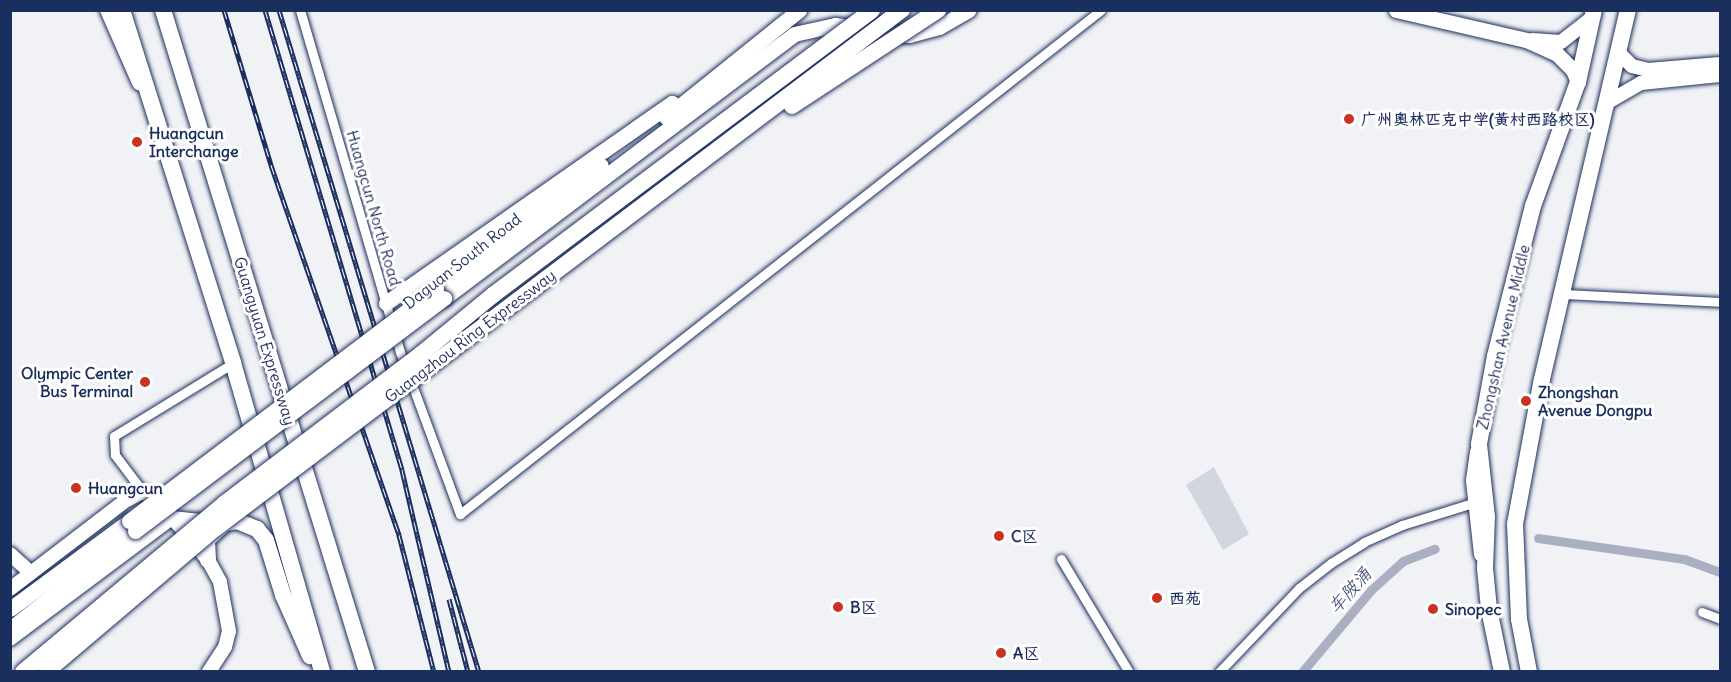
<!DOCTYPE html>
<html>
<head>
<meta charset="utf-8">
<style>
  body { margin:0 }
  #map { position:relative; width:1731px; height:682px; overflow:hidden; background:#f1f2f5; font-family:Delius,"LXGW WenKai TC",sans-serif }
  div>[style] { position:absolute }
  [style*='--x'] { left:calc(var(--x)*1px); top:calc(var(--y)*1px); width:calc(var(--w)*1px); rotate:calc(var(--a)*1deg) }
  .green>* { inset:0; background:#d2d6df }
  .canal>* { height:9px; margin:-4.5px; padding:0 4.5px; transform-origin:4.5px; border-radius:4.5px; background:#a8b0c2 }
  .roads { filter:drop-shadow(0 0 2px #1b2f5e) drop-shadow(0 0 2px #1b2f5e) }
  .street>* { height:9px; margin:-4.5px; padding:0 4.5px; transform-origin:4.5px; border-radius:4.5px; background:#fff }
  .secondary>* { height:14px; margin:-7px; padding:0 7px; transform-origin:7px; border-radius:7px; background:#fff }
  .primary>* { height:15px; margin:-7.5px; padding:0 7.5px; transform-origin:7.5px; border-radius:7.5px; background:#fff }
  .highway>* { height:16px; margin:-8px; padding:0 8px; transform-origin:8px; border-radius:8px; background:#fff }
  .rail>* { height:5px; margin-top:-2.5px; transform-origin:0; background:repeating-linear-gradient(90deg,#fff 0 9px,#1b2f5e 0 18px); box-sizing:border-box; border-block:2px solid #1b2f5e }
  .bridges { filter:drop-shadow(0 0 2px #1b2f5e) drop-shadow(0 0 2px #1b2f5e) }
  .primary-bridge>* { height:15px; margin:-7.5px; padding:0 7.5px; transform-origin:7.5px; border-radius:7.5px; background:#fff }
  .highway-bridge>* { height:16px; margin:-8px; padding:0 8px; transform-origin:8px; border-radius:8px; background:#fff }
  .dots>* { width:16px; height:16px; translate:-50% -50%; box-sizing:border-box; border:3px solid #fff; border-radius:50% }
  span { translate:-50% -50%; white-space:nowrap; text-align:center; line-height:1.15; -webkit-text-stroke:6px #fff; paint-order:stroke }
  .poi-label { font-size:16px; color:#1b2f5e; font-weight:700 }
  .left { translate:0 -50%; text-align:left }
  .right { translate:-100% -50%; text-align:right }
  .street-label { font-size:16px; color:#1b2f5e }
  .water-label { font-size:18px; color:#4c5c81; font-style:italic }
  .frame { position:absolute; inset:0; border:12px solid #1b2f5e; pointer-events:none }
</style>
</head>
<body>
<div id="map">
  <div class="green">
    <i style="clip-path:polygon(1214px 467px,1249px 534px,1223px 550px,1186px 485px)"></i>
  </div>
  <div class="canal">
    <i style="--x:1538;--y:538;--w:148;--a:8.2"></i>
    <i style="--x:1684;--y:559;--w:38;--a:20"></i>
    <i style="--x:1302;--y:672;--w:107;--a:-49.9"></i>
    <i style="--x:1371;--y:590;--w:43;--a:-42.2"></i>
    <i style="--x:1403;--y:561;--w:34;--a:-21"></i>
  </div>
  <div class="roads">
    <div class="street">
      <i style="--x:300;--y:10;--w:356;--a:73.7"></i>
      <i style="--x:400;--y:352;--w:173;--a:69.7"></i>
      <i style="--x:460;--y:514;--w:815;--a:-38.18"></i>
      <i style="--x:1564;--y:294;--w:156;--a:2.9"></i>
      <i style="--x:143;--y:492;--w:46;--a:-127.1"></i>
      <i style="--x:115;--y:455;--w:19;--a:-93"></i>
      <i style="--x:114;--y:436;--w:140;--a:-31.5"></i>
      <i style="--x:1061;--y:559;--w:132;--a:59"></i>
      <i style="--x:1702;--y:612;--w:19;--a:21"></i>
      <i style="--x:1219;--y:672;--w:116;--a:-46.4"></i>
      <i style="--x:1299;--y:588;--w:41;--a:-38"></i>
      <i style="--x:1331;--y:563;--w:39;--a:-32"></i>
      <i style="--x:1364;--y:542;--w:42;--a:-24.1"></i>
      <i style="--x:1402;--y:525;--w:77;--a:-17.3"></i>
    </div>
    <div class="secondary">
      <i style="--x:107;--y:10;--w:80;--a:66.3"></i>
      <i style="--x:1532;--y:40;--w:29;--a:4"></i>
      <i style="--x:1561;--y:42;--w:41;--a:-38"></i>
      <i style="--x:1619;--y:53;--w:18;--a:45"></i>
      <i style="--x:1632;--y:66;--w:16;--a:14"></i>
      <i style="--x:1648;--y:70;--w:72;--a:-4.8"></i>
      <i style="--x:1608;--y:102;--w:38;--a:-30"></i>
      <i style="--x:1641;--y:83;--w:79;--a:-5.8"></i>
      <i style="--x:1477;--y:452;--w:29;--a:98"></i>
      <i style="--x:1473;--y:481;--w:74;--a:83.8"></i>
      <i style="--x:10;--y:554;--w:28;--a:42"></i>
      <i style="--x:10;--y:589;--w:145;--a:-37.4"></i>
      <i style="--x:125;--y:501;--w:20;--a:-27"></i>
      <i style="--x:143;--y:492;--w:20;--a:33"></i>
      <i style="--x:160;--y:503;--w:75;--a:49.9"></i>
      <i style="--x:208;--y:560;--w:25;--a:61"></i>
      <i style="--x:220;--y:582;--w:50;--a:79.6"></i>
      <i style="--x:229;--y:631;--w:16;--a:104"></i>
      <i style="--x:225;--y:647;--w:30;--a:123"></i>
      <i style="--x:10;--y:639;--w:202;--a:-36.8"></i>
      <i style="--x:172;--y:518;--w:36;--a:6"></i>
    </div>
    <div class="primary">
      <i style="--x:1396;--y:10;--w:133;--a:13"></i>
      <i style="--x:1526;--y:40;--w:34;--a:24"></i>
      <i style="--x:1557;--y:54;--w:23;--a:45"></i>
      <i style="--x:1573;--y:70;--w:13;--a:67"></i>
      <i style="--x:666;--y:117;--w:171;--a:-38.8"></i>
      <i style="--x:436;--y:289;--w:206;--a:-36.9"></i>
      <i style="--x:444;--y:298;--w:438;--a:-37"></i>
      <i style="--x:794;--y:34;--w:42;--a:-12.4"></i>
      <i style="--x:835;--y:25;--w:75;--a:7.7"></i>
      <i style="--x:909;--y:35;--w:31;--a:-15"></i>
      <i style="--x:939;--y:27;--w:34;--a:-30"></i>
      <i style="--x:386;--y:303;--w:349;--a:-35"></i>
      <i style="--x:10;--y:609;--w:148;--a:-36.5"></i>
      <i style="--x:10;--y:629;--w:159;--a:-38.1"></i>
    </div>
    <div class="highway">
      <i style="--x:122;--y:10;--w:370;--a:72.5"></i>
      <i style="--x:233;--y:363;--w:322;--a:73.9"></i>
      <i style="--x:163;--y:10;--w:693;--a:72.87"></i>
      <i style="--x:208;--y:560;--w:20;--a:-93"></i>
      <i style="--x:207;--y:540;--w:25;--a:-43"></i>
      <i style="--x:225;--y:523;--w:12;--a:-9"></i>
      <i style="--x:237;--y:521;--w:22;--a:22"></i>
      <i style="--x:257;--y:529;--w:14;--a:51"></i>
      <i style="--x:266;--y:540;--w:58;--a:72.8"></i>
      <i style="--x:283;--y:595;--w:67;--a:66.1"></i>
      <i style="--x:1502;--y:672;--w:64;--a:-101.7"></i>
      <i style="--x:1489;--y:609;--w:41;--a:-95.6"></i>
      <i style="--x:1485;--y:568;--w:51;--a:-87.8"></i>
      <i style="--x:1487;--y:517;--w:73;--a:-96.3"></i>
      <i style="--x:1479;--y:444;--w:89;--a:-79.7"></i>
      <i style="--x:1495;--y:356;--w:155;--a:-75.8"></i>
      <i style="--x:1533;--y:206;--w:132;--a:-70.1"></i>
      <i style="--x:1578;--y:82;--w:74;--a:-77.5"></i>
      <i style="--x:1529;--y:672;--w:54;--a:-100.7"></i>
      <i style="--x:1519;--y:619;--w:95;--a:-92.4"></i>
      <i style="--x:1515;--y:524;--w:147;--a:-79.5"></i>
      <i style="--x:1542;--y:379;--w:379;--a:-76.9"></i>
    </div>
  </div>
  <div class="rail">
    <i style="--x:224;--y:10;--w:162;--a:73.1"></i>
    <i style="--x:271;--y:165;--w:392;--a:70.9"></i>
    <i style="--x:399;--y:535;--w:141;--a:75.7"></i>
    <i style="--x:265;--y:10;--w:480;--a:73.4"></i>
    <i style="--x:402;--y:470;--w:207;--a:76.9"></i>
    <i style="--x:279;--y:10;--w:692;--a:73.19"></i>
    <i style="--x:449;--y:599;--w:75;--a:75.4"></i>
  </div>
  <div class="bridges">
    <div class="primary-bridge">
      <i style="--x:129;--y:521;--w:385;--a:-37.1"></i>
      <i style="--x:135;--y:531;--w:387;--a:-37"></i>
    </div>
    <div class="highway-bridge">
      <i style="--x:792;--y:106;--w:175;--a:-33.3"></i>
      <i style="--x:23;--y:672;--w:263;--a:-39.9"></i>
      <i style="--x:225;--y:503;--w:246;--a:-37.2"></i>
      <i style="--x:421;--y:354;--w:93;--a:-39.3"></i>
      <i style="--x:493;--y:295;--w:474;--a:-36.9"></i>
      <i style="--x:46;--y:672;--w:223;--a:-40.3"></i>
      <i style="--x:216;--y:528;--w:860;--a:-37.06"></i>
    </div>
  </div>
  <div class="dots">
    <i style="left:1349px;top:119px;background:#c8321e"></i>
    <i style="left:137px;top:142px;background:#c8321e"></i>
    <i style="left:145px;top:382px;background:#c8321e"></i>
    <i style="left:1526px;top:401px;background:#c8321e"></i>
    <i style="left:76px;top:488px;background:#c8321e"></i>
    <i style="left:999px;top:536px;background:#c8321e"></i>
    <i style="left:1157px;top:598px;background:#c8321e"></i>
    <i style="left:838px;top:607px;background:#c8321e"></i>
    <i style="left:1433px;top:609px;background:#c8321e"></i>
    <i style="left:1001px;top:653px;background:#c8321e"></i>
  </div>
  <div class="poi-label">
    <span class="left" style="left:1361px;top:119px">广州奥林匹克中学(黄村西路校区)</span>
    <span class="left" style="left:149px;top:142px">Huangcun<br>Interchange</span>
    <span class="right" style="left:133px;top:382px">Olympic Center<br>Bus Terminal</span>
    <span class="left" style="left:1538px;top:401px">Zhongshan<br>Avenue Dongpu</span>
    <span class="left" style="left:88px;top:488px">Huangcun</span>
    <span class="left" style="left:1011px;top:536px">C区</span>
    <span class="left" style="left:1169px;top:598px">西苑</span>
    <span class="left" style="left:850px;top:607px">B区</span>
    <span class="left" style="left:1445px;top:609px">Sinopec</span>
    <span class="left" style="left:1013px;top:653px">A区</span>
  </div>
  <div class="street-label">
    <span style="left:374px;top:208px;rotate:74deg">Huangcun North Road</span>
    <span style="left:462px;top:261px;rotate:-38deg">Daguan South Road</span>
    <span style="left:470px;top:336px;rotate:-37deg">Guangzhou Ring Expressway</span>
    <span style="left:1503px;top:337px;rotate:-77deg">Zhongshan Avenue Middle</span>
    <span style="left:265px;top:341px;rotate:73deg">Guangyuan Expressway</span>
  </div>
  <div class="water-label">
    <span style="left:1350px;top:591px;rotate:-48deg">车陂涌</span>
  </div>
  <div class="frame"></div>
</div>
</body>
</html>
